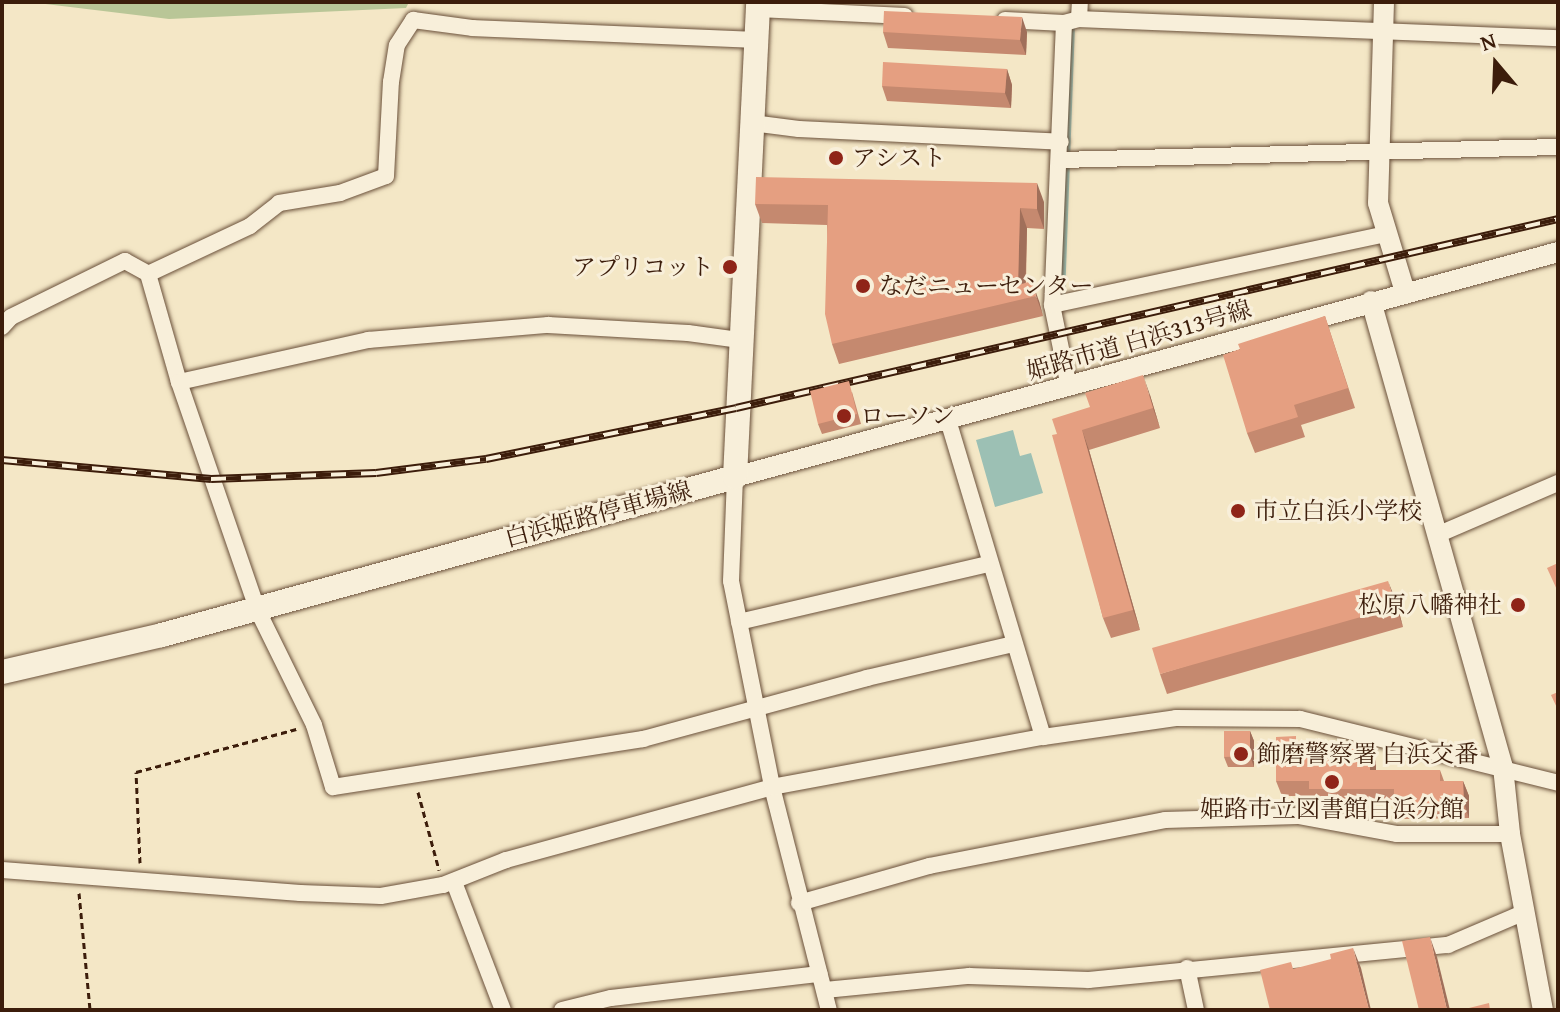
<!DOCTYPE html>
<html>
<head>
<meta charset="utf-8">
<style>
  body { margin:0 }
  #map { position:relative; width:1560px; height:1012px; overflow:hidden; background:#f4e7c6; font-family:"Gentium Book Plus","Noto Serif JP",serif }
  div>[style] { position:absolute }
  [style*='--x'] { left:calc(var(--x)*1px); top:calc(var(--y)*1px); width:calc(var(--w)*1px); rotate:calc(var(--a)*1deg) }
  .green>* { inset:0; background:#b9c697 }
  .water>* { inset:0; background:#9cc0b4 }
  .stream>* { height:5px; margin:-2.5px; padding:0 2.5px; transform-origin:2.5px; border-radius:2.5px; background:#9cc0b4 }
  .path>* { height:3px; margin-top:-1.5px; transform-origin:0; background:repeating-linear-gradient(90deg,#3c1d0b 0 6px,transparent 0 10px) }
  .roads { filter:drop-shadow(0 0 2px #6a503a) drop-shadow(0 0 2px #6a503a) }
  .minor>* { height:16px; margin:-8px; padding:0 8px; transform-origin:8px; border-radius:8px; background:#f8efda }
  .tertiary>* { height:20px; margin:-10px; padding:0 10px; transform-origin:10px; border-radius:10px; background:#f8efda }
  .secondary>* { height:24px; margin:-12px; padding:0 12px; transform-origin:12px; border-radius:12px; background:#f8efda }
  .rail>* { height:8px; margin-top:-4px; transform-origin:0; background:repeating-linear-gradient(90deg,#f8efda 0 15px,#3c1d0b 0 30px); box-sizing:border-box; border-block:2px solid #3c1d0b }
  .wall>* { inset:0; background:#c5896f }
  .shaded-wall>* { inset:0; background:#a06f5a }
  .building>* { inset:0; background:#e59f81 }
  .dots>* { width:22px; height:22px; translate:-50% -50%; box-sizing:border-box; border:4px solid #f8efda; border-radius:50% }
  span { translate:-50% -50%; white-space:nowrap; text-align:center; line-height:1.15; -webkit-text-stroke:6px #f8efda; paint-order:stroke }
  .poi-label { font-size:24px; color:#3c1d0b }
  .left { translate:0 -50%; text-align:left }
  .right { translate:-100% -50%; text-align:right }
  .street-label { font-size:24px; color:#3c1d0b }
  .frame { position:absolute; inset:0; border:4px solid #3c1d0b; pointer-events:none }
  .north { position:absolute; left:1456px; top:24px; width:80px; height:80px; -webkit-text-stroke:6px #f8efda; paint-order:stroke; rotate:341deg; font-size:22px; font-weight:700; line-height:32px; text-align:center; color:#3c1d0b }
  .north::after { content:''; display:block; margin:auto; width:28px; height:36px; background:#3c1d0b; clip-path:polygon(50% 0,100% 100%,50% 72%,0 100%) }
</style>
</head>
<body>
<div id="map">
  <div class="green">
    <i style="clip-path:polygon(29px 2px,409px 2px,406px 8px,169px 19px)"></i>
  </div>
  <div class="water">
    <i style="clip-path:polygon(1013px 430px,1020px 456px,1031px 453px,1043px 493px,995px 507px,976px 440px)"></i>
  </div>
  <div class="stream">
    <i style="--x:1062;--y:297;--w:274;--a:-87.9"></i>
  </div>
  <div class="path">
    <i style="--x:418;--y:792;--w:81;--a:74.9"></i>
    <i style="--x:140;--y:863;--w:91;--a:-92.5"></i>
    <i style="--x:136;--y:772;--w:166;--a:-15"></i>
    <i style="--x:79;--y:893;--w:118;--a:84.6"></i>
  </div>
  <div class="roads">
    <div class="minor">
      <i style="--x:758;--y:9;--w:147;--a:2.7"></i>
      <i style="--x:1079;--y:19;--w:17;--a:-87"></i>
      <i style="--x:1005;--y:20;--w:59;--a:2.9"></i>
      <i style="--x:1064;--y:23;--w:16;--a:-15"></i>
      <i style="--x:1079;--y:19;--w:479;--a:2.3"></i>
      <i style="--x:1064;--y:23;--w:282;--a:92.4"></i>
      <i style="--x:1052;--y:305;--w:84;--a:78.3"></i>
      <i style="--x:752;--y:123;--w:47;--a:7.3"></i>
      <i style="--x:799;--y:129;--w:262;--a:2.8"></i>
      <i style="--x:1060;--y:160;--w:498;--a:-1.5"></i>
      <i style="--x:148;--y:274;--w:112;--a:74"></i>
      <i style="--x:179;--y:382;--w:240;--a:71"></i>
      <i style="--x:257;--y:609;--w:129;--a:63.8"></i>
      <i style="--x:314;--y:725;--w:65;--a:73"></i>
      <i style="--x:333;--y:787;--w:314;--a:-8.8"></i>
      <i style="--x:643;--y:739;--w:232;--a:-15.2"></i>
      <i style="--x:867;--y:678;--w:150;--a:-13.1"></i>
      <i style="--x:1052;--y:305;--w:342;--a:-12"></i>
      <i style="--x:2;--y:327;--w:13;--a:-48"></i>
      <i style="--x:11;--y:317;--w:127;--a:-26.2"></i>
      <i style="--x:125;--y:261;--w:26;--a:29"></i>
      <i style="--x:148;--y:274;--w:113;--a:-25.2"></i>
      <i style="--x:250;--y:226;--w:37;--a:-38"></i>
      <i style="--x:279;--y:203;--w:62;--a:-9.3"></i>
      <i style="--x:340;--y:193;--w:49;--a:-20.3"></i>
      <i style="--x:386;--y:176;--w:94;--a:-87"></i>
      <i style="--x:391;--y:82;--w:37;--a:-81"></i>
      <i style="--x:397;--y:45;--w:30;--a:-57"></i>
      <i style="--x:413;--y:20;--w:61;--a:7.6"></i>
      <i style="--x:473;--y:28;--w:282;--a:2.4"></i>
      <i style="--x:179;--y:382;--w:194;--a:-12.5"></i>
      <i style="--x:368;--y:340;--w:181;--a:-4.8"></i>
      <i style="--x:548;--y:325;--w:140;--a:3.3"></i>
      <i style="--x:688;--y:333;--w:51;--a:7.8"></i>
      <i style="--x:948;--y:420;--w:331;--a:73.3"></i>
      <i style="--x:735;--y:477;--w:104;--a:92.2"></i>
      <i style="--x:731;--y:581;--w:210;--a:78.7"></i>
      <i style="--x:772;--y:787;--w:230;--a:75.7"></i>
      <i style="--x:1437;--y:535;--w:132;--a:-23.3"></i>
      <i style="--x:739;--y:622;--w:256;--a:-13.1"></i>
      <i style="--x:2;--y:870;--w:299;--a:4.4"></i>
      <i style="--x:300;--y:893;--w:81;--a:2.1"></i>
      <i style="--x:381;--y:896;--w:63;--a:-10.1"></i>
      <i style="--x:443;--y:885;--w:68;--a:-21.6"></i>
      <i style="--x:506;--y:860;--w:276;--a:-15.3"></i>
      <i style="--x:772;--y:787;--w:276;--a:-10.5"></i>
      <i style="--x:1043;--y:737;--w:134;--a:-8.1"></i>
      <i style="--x:1176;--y:718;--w:124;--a:0.5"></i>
      <i style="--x:1300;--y:719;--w:266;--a:13.9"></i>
      <i style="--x:454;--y:882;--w:137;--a:69.1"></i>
      <i style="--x:799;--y:903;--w:135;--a:-15.9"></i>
      <i style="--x:929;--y:866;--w:240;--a:-11"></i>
      <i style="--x:1165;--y:820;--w:133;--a:-1.7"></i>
      <i style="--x:1298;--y:816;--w:101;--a:10.3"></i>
      <i style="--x:1397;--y:834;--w:113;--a:0"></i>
      <i style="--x:1187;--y:968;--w:43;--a:77.9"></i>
      <i style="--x:825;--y:990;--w:145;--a:-5.6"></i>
      <i style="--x:969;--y:976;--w:120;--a:1.9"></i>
      <i style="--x:1089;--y:980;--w:361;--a:-5.6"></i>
      <i style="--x:1448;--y:945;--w:84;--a:-23.2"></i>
      <i style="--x:562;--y:1010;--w:50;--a:-13.8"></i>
      <i style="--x:611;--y:998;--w:210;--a:-6.6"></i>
    </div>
    <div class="tertiary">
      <i style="--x:1384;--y:2;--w:201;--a:91.7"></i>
      <i style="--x:1378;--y:203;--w:93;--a:73.1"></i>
      <i style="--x:1371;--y:301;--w:484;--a:74.2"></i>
      <i style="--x:1503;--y:767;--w:67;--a:84"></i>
      <i style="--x:1510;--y:834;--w:179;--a:79.4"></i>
      <i style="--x:735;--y:477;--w:853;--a:-15.29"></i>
    </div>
    <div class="secondary">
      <i style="--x:2;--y:672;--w:164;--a:-13"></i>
      <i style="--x:162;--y:635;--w:594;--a:-15.42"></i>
      <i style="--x:735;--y:477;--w:476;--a:-87.2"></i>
    </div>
  </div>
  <div class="rail">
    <i style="--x:2;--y:460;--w:210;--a:5.2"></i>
    <i style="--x:211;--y:479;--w:165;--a:-2.1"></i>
    <i style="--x:376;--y:473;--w:111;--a:-7.3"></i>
    <i style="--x:486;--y:459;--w:255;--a:-11.5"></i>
    <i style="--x:736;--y:408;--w:843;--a:-12.95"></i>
  </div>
  <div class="wall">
    <i style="clip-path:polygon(883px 32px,1027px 32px,1026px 55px,888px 48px)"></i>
    <i style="clip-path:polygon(1007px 69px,1012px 85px,1011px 108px,887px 101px,882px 86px)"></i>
    <i style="clip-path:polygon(1044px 202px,1044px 229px,1027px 228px,1026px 283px,1039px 301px,1043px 316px,839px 364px,832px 344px,827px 225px,762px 223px,755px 204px)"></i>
    <i style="clip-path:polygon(1325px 316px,1355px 408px,1301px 425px,1305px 437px,1255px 453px,1247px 433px,1240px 349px)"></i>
    <i style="clip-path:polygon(852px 392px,861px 424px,822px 434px,818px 424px)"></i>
    <i style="clip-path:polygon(1150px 395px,1160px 428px,1089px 450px,1140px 630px,1111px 638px,1103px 618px,1057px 434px)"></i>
    <i style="clip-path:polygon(1396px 601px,1403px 627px,1167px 694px,1160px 674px)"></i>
    <i style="clip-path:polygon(1250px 731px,1254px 741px,1254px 767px,1228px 767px,1224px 757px)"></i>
    <i style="clip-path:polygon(1300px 747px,1376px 762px,1376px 770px,1440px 770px,1444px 781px,1463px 781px,1469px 796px,1469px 818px,1400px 819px,1395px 805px,1314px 805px,1311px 796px,1282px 796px,1276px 781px)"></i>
  </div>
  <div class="shaded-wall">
    <i style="clip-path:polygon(1022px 17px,1027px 32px,1026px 55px,1020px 40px)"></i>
    <i style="clip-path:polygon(1007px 69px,1012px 85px,1011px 108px,1005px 93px)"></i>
    <i style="clip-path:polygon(1037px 183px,1044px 202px,1044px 229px,1037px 209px)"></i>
    <i style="clip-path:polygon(1020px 208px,1027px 228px,1025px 299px,1018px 285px)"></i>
    <i style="clip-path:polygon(1032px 281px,1039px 301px,1043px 316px,1036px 296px)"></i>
    <i style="clip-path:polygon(1143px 375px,1150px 395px,1160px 428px,1153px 408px)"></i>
    <i style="clip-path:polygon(1082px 430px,1089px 450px,1140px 630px,1133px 610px)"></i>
    <i style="clip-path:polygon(1388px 581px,1396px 601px,1403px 627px,1396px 607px)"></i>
    <i style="clip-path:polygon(1250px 731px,1254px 741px,1254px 767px,1250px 756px)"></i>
    <i style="clip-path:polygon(1370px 747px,1376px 762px,1376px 786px,1370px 770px)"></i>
    <i style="clip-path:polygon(1463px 781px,1469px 796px,1469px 818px,1464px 803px)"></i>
    <i style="clip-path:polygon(1430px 937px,1437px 957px,1450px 1010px,1447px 1010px)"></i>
    <i style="clip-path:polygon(1353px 948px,1361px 968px,1371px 1010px,1369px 1010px)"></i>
  </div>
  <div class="building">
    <i style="clip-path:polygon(884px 11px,1022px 17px,1020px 40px,883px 32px)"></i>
    <i style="clip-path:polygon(883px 62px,1007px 69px,1005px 93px,882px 86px)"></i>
    <i style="clip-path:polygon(756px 177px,1037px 183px,1037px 209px,1020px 208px,1018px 285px,1032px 281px,1036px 296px,832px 344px,825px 314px,828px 205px,755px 204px)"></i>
    <i style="clip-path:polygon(1325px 316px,1348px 388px,1294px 405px,1298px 417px,1247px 433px,1223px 355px,1240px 349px,1238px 344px)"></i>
    <i style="clip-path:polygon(1143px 375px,1153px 408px,1082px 430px,1133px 610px,1103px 618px,1052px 435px,1057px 434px,1052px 419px,1090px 407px,1085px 393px)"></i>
    <i style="clip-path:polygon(849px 381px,857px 414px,818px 424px,810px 391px)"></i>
    <i style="clip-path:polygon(1558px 563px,1558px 592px,1547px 568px)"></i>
    <i style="clip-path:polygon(1388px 581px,1396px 607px,1160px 674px,1152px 648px)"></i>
    <i style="clip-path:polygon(1558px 692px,1558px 710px,1551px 695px)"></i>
    <i style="clip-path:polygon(1224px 731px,1250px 731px,1250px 756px,1224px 757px)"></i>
    <i style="clip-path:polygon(1296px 736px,1296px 747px,1370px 747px,1370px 770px,1440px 770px,1440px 781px,1463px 781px,1464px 803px,1394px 803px,1394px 789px,1309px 789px,1309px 781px,1276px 781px,1276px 737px)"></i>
    <i style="clip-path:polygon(1430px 937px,1447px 1010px,1419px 1010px,1402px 941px)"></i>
    <i style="clip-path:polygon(1353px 948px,1369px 1010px,1270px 1010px,1260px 970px,1291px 962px,1293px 969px,1331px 959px,1330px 954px)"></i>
    <i style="clip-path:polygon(1489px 1003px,1490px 1010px,1461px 1010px)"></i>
  </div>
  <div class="dots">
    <i style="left:836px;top:158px;background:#8f2418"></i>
    <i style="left:730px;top:267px;background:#8f2418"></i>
    <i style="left:863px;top:286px;background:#8f2418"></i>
    <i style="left:844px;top:416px;background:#8f2418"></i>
    <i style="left:1238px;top:511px;background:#8f2418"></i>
    <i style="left:1518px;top:605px;background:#8f2418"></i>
    <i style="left:1241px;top:754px;background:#8f2418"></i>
    <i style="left:1332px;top:782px;background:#8f2418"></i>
  </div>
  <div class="poi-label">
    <span class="left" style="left:852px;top:158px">アシスト</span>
    <span class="right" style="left:714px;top:267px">アプリコット</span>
    <span class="left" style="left:879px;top:286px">なだニューセンター</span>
    <span class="left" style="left:860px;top:416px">ローソン</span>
    <span class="left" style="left:1254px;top:511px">市立白浜小学校</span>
    <span class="right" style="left:1502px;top:605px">松原八幡神社</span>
    <span class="left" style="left:1257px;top:754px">飾磨警察署 白浜交番</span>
    <span style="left:1332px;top:809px">姫路市立図書館白浜分館</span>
  </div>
  <div class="street-label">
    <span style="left:1139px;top:340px;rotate:-16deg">姫路市道 白浜313号線</span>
    <span style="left:598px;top:514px;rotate:-15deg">白浜姫路停車場線</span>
  </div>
  <div class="frame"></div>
  <div class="north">N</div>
</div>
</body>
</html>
